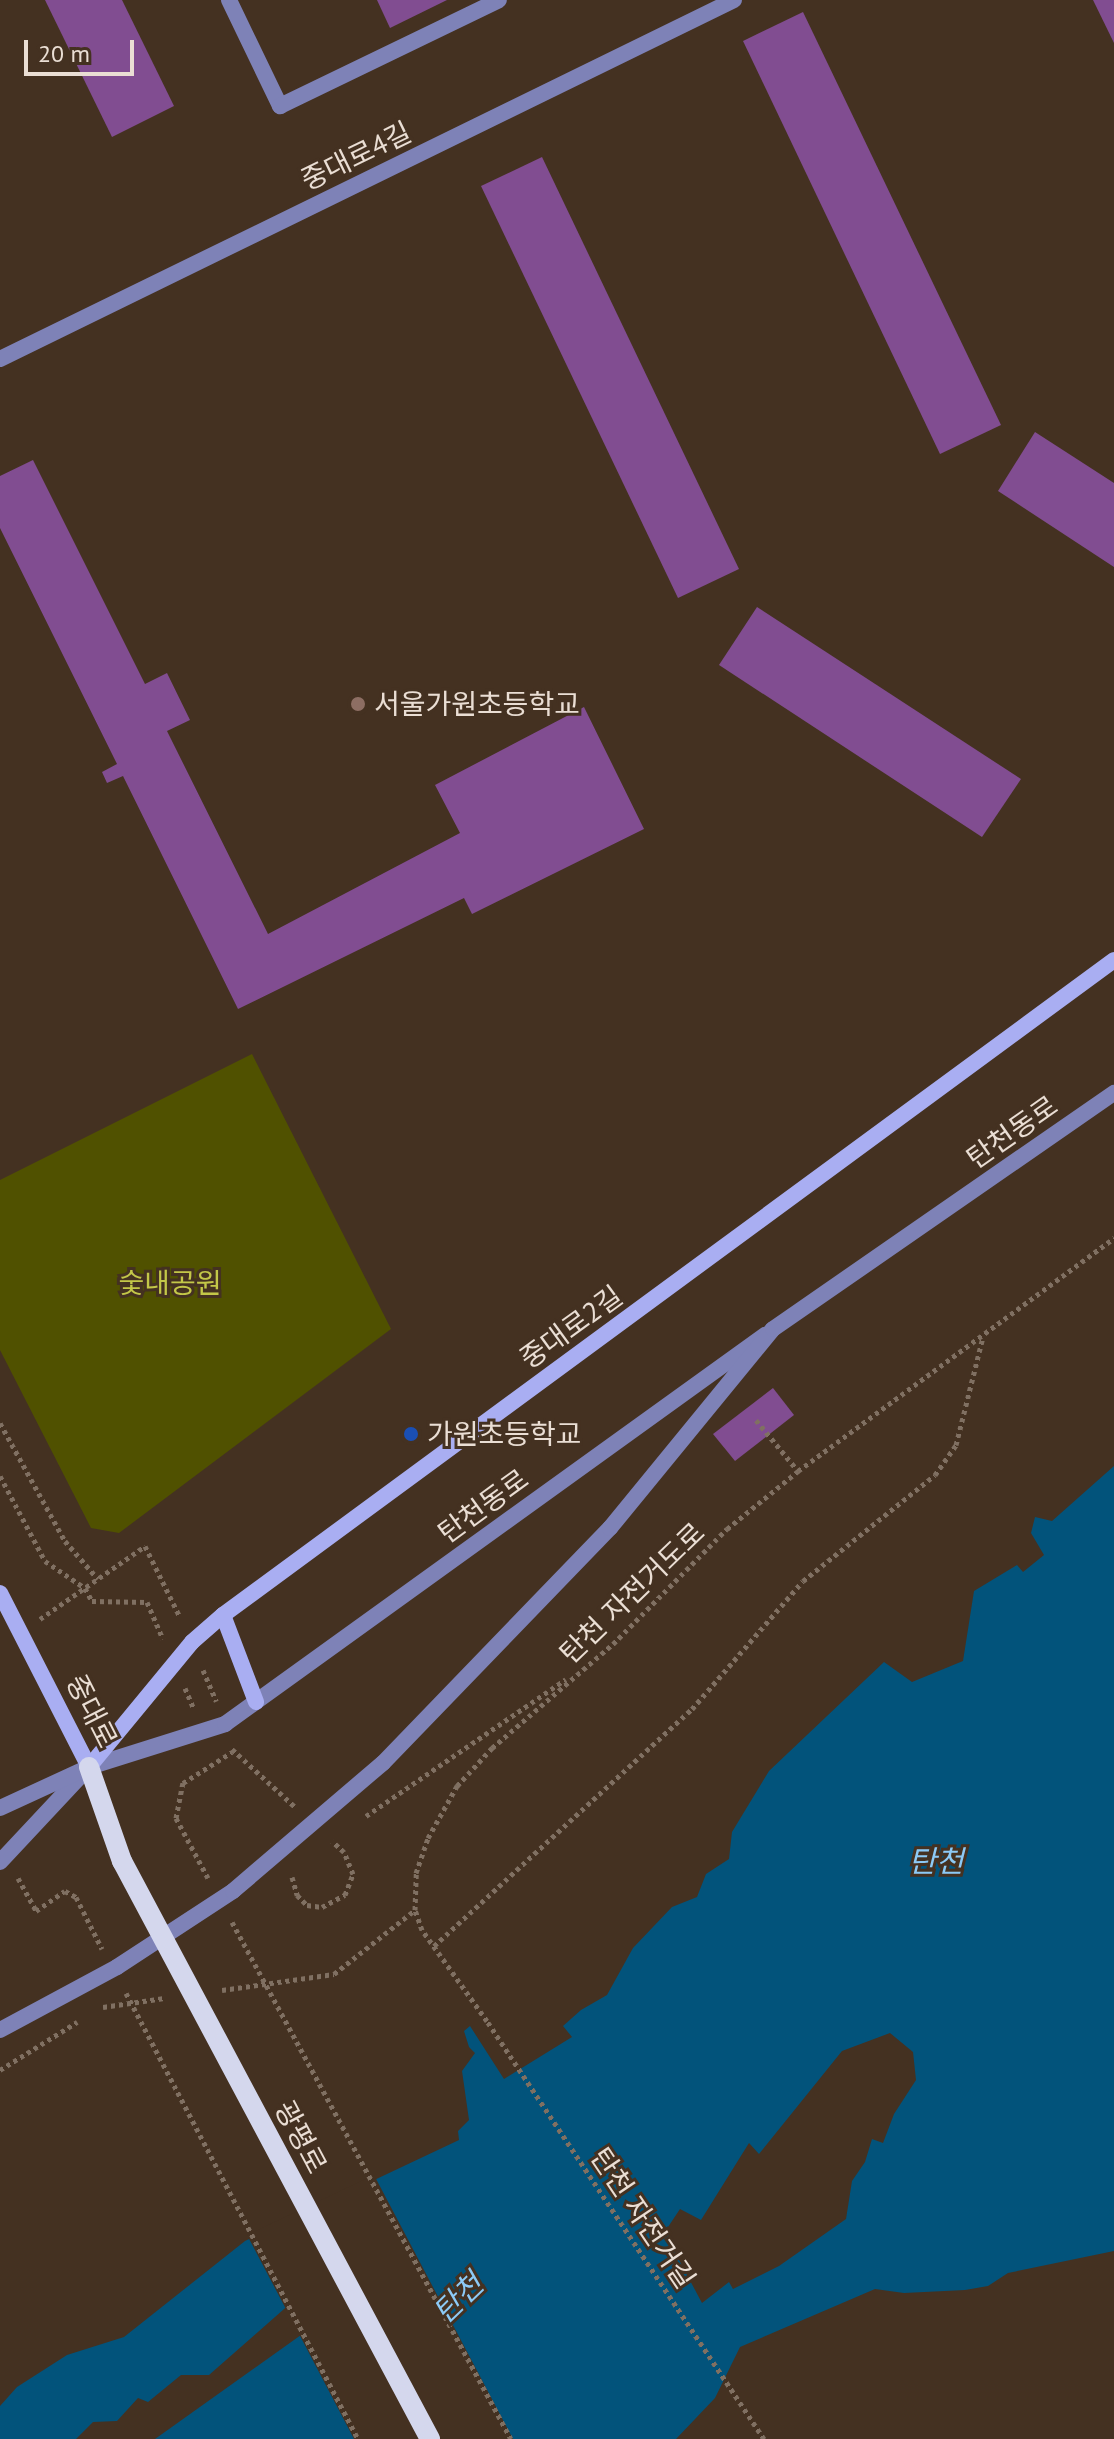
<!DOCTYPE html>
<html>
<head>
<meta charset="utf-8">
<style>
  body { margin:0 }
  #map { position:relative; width:1114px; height:2439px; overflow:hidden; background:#443121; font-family:"PT Sans","Noto Sans KR",sans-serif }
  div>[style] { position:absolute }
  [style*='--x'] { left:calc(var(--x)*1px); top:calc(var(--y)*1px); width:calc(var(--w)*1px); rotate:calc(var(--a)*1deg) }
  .green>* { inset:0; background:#505100 }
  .water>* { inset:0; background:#02537b }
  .pier>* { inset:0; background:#443121 }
  .building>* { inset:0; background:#814d91 }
  .path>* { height:5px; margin-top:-2.5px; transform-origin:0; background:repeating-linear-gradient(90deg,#807062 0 4px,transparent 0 8px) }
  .service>* { height:16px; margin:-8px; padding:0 8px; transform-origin:8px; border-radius:8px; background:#7e82b7 }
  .minor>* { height:16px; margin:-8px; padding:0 8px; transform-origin:8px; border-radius:8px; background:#7e82b7 }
  .tertiary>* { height:16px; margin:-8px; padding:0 8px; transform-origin:8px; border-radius:8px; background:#7e82b7 }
  .secondary>* { height:16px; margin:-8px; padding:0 8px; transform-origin:8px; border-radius:8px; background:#a9aef2 }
  .primary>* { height:20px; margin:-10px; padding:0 10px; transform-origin:10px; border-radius:10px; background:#d4d7ed }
  .dots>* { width:22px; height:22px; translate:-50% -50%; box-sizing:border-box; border:4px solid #443121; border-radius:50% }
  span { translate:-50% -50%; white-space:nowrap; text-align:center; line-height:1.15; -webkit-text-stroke:6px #443121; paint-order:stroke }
  .street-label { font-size:28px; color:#eaded4 }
  .poi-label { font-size:28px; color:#eaded4 }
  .left { translate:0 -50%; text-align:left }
  .park-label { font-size:28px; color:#c3c748 }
  .water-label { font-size:30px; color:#8ccaf6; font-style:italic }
  .scale { position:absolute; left:24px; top:40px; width:110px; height:36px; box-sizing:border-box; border:4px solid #eaded4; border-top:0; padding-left:10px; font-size:24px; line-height:28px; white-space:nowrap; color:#eaded4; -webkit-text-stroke:6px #443121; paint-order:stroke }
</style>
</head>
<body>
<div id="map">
  <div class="green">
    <i style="clip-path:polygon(252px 1054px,391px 1329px,119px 1533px,91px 1528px,0 1350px,0 1180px)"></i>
  </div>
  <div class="water">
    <i style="clip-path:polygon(evenodd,1114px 1466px,1114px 2251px,1008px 2273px,988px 2286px,965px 2290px,904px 2293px,875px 2289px,740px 2347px,715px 2398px,676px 2439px,155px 2439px,308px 2330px,292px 2302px,209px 2375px,181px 2375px,148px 2402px,138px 2398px,117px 2421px,93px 2422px,76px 2439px,0 2439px,0 2406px,17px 2387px,67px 2355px,124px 2337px,245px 2241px,459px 2140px,458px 2131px,469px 2120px,462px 2071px,475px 2053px,469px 2047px,464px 2031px,470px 2026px,504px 2079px,572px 2037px,563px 2026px,581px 2010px,607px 1995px,633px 1948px,672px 1907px,697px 1897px,706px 1874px,729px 1859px,732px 1832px,769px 1771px,884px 1662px,912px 1682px,963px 1661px,974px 1591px,1017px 1565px,1023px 1572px,1044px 1555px,1031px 1533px,1035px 1517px,1052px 1521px,1114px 1466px,890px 2033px,913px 2052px,916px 2080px,894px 2114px,883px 2143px,872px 2139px,865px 2162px,852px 2181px,846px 2219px,779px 2266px,733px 2289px,729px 2282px,702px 2303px,670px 2243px,668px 2227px,680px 2209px,701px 2220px,749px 2143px,759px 2154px,842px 2051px,890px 2033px)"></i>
  </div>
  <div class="pier">
    <i style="clip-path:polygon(374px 2175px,513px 2439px,354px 2439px,298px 2332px,303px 2329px,291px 2308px,287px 2311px,247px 2235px)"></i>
  </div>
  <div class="building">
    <i style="clip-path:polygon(45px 0,122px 0,174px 106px,112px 137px)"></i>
    <i style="clip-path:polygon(377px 0,447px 0,390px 28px)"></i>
    <i style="clip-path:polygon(1093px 0,1114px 0,1114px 43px)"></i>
    <i style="clip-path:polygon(803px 12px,1001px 425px,940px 454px,743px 41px)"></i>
    <i style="clip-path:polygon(542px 157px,739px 569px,678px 598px,481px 186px)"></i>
    <i style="clip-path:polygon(1035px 432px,1114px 483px,1114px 567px,998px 491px)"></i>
    <i style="clip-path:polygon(33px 460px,145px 684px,167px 673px,190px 720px,167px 731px,268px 934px,460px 833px,435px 785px,584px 707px,644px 829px,472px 914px,464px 898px,238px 1009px,123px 776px,107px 783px,102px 772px,117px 764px,0 528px,0 476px)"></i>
    <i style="clip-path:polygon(757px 607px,1021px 779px,982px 837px,719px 665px)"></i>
    <i style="clip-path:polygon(773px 1388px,794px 1415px,735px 1461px,713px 1434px)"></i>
  </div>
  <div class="path">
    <i style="--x:756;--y:1420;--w:66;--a:50.5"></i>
    <i style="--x:0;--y:1423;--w:135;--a:61.2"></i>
    <i style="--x:65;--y:1541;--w:50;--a:49"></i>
    <i style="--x:0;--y:1476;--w:96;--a:62.1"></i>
    <i style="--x:45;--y:1561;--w:48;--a:34"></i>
    <i style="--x:85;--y:1588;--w:15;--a:62"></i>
    <i style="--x:92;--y:1601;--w:55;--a:1"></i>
    <i style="--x:147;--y:1602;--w:40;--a:66.6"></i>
    <i style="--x:40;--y:1619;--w:128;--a:-34.8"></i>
    <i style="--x:145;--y:1546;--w:79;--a:63.8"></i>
    <i style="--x:203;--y:1670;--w:34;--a:67"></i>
    <i style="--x:185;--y:1688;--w:23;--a:67"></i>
    <i style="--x:232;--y:1749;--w:86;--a:42.6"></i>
    <i style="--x:366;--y:1816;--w:242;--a:-34.4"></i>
    <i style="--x:292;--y:1877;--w:19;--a:74"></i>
    <i style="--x:297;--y:1895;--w:14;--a:45"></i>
    <i style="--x:307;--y:1905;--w:15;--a:8"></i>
    <i style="--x:322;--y:1907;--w:26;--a:-28"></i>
    <i style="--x:345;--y:1895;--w:22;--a:-69"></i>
    <i style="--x:353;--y:1874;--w:24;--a:-112"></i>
    <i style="--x:344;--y:1852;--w:16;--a:-137"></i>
    <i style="--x:18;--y:1878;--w:38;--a:61"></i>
    <i style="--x:36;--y:1911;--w:35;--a:-35"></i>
    <i style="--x:65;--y:1891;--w:13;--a:29"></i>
    <i style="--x:76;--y:1897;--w:58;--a:63.4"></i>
    <i style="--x:208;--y:1878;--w:68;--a:-118.1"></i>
    <i style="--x:176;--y:1818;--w:36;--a:-79"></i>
    <i style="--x:183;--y:1783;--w:58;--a:-32.3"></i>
    <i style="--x:232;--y:1922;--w:587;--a:61.65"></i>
    <i style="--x:434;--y:1946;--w:350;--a:-42.6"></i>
    <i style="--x:692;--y:1709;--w:169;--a:-49.1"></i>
    <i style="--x:803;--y:1581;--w:169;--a:-38.8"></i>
    <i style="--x:935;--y:1475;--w:37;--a:-55"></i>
    <i style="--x:956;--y:1445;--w:111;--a:-76"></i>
    <i style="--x:222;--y:1990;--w:113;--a:-8.1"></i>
    <i style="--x:334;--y:1974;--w:103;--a:-38.3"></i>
    <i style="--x:126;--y:1993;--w:503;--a:62.52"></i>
    <i style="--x:103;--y:2007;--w:62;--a:-8.4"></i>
    <i style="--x:0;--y:2070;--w:91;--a:-31.9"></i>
    <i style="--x:764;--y:2439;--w:501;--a:-123.53"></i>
    <i style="--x:487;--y:2021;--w:112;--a:-125.5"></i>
    <i style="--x:422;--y:1930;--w:21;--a:-109"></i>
    <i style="--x:415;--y:1910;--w:37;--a:-88"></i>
    <i style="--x:416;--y:1873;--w:37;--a:-71"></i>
    <i style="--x:428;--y:1838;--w:60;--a:-60.9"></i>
    <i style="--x:457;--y:1786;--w:52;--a:-47.4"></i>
    <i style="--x:492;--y:1748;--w:160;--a:-40.7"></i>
    <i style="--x:613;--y:1644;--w:162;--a:-45.3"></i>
    <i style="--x:727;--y:1529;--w:92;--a:-39.2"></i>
    <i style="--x:798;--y:1471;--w:393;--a:-36.4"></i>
  </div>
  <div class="service">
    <i style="--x:229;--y:0;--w:118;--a:64.3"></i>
    <i style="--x:280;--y:106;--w:243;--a:-25.8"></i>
  </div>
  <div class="minor">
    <i style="--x:0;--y:359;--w:817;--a:-26.06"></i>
    <i style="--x:0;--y:1862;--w:130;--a:-46.9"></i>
    <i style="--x:89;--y:1767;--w:143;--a:-17.5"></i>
    <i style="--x:225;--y:1724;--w:666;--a:-35.77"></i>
  </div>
  <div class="tertiary">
    <i style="--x:0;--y:1808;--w:98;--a:-24.7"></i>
    <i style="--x:0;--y:2030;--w:133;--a:-28.3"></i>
    <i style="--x:117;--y:1967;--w:139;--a:-33.2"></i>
    <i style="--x:233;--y:1891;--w:197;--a:-40.5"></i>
    <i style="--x:383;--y:1763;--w:327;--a:-46"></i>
    <i style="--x:610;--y:1528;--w:257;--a:-50.7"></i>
    <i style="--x:773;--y:1329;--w:415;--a:-34.7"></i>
  </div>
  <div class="secondary">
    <i style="--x:0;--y:1593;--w:195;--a:62.9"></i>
    <i style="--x:89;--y:1767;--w:162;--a:-50.5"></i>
    <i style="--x:192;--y:1642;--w:41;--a:-41.1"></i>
    <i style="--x:223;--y:1615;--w:1106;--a:-36.32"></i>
    <i style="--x:223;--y:1615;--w:93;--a:69.2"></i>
  </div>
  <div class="primary">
    <i style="--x:89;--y:1767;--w:100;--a:70.7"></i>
    <i style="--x:122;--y:1861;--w:655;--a:61.95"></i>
  </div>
  <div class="dots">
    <i style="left:358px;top:704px;background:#8d6e63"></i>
    <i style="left:411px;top:1434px;background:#1a4fb4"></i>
  </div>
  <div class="street-label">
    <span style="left:356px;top:156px;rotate:-26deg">중대로4길</span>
    <span style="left:1012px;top:1132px;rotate:-35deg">탄천동로</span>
    <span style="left:571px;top:1327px;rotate:-36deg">중대로2길</span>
    <span style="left:483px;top:1506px;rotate:-36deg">탄천동로</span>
    <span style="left:632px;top:1593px;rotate:-44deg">탄천 자전거도로</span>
    <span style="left:92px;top:1711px;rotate:63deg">중대로</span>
    <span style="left:301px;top:2137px;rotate:62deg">광평로</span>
    <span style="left:643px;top:2218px;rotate:56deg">탄천 자전거길</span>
  </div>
  <div class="poi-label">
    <span class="left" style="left:374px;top:704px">서울가원초등학교</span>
    <span class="left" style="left:427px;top:1434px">가원초등학교</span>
  </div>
  <div class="park-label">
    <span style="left:170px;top:1283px">숯내공원</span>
  </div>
  <div class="water-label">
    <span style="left:936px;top:1861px">탄천</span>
    <span style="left:458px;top:2298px;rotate:-44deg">탄천</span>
  </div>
  <div class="scale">20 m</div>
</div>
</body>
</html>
